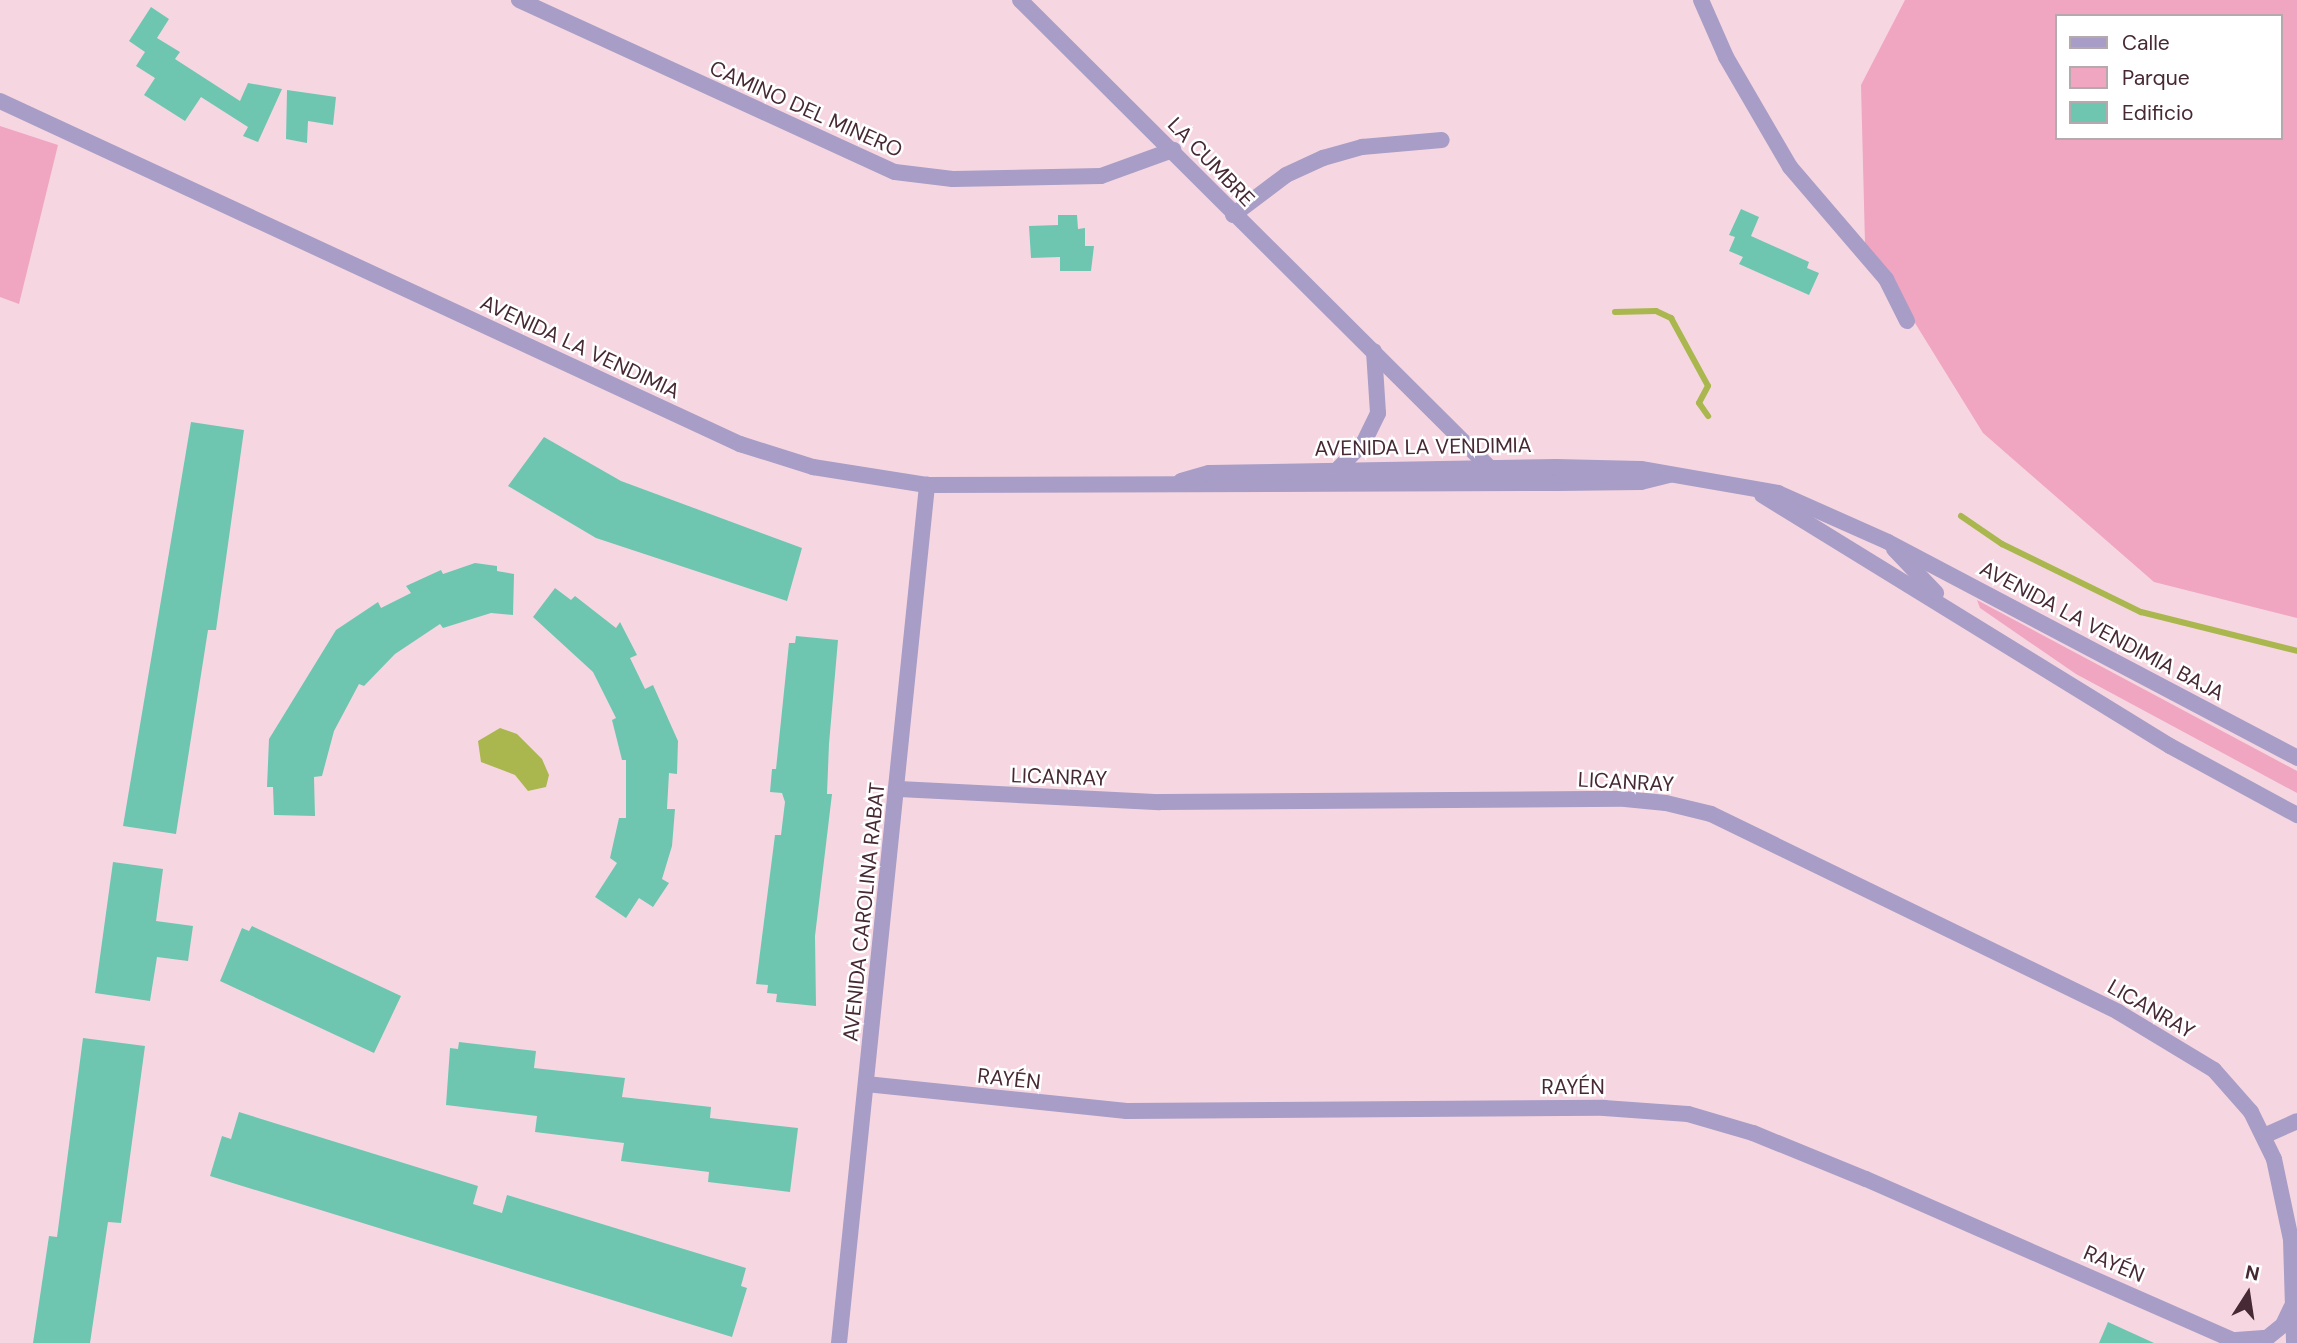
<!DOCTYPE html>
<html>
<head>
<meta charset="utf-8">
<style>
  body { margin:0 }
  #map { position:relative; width:2297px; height:1343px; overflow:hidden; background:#f6d7e1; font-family:"DM Sans",sans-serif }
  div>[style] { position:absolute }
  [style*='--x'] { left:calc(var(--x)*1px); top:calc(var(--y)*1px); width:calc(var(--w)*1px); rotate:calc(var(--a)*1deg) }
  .green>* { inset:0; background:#f0a5c1 }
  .water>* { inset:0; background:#aab74e }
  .stream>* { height:6px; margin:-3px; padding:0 3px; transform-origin:3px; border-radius:3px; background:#aab74e }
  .building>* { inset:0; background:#6ec6b0 }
  .street>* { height:16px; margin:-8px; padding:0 8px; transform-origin:8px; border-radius:8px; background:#a79dc6 }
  span { translate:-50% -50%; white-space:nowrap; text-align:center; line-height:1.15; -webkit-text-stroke:5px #fff; paint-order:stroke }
  .street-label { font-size:21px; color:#462934 }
  .legend { position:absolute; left:2055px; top:14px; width:228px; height:126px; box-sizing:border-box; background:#fff; border:2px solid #b5a9ae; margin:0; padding:9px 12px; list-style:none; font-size:21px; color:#462934 }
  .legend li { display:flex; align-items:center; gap:14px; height:35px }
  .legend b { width:35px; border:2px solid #b5a9ae }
  .north { position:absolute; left:2213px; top:1259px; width:70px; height:70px; -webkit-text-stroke:5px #fff; paint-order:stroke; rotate:12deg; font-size:19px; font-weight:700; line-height:28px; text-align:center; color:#462934 }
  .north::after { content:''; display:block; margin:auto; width:24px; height:32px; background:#462934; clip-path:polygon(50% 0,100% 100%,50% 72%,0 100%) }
</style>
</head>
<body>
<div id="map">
  <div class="green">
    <i style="clip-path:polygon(evenodd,1905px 0,2297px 0,2297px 618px,2154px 582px,1983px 433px,1915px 323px,1907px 321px,1865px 244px,1861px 85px,1905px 0,2057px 16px,2281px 16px,2281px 138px,2057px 138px,2057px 16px)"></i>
    <i style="clip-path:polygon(0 126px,58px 145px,19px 304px,0 297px)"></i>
    <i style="clip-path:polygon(1977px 600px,2297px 771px,2297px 793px,2076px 674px,1980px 608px)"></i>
  </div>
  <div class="water">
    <i style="clip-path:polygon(500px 728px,517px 734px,542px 759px,549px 775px,546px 787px,528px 791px,515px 775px,481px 762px,478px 741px)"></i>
  </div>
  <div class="stream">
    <i style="--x:1615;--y:312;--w:41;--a:-1.4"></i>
    <i style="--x:1656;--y:311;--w:17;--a:25"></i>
    <i style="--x:1671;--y:318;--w:77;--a:61.4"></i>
    <i style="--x:1708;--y:386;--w:19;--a:118"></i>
    <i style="--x:1699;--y:403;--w:16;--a:55"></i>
    <i style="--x:1961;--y:516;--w:50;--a:34.3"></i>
    <i style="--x:2002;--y:544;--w:155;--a:26.1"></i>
    <i style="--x:2141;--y:612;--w:161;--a:14"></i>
  </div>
  <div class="building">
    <i style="clip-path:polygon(151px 7px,169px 19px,157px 38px,180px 52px,175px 59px,240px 101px,248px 83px,282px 89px,258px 142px,243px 136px,248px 127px,201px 97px,185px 121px,144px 95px,155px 78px,136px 66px,145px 52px,129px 41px)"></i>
    <i style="clip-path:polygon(287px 90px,336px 97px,333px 125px,308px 121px,307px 143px,286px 139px)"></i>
    <i style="clip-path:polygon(1741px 209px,1759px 217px,1751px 236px,1809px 262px,1807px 268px,1819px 273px,1809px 295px,1739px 264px,1743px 257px,1729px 251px,1735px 237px,1729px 235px)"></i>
    <i style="clip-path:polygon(1058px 215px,1077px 215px,1078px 229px,1085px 228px,1085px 246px,1094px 246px,1091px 271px,1060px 271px,1060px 257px,1031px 258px,1029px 226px,1058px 225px)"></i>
    <i style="clip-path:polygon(191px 422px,244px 430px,216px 630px,208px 630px,176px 834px,123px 826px)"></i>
    <i style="clip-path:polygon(544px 437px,621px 481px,802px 548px,787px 601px,596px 538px,508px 486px)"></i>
    <i style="clip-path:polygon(475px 563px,497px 566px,497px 571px,514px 574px,513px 615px,491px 613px,443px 628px,440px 624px,395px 654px,364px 686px,359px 684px,334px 731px,322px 776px,314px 777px,315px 816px,274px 815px,273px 787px,267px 787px,269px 739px,336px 630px,378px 602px,381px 608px,411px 593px,406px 586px,441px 570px,443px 574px)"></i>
    <i style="clip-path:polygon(555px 588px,571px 600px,575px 596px,616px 628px,620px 622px,637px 655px,630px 658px,645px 689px,653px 685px,678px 741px,677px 774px,669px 773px,667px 809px,675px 809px,672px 846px,662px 879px,669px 883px,653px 907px,639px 898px,626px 918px,595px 897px,617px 863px,610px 858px,619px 818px,626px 818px,626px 760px,622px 760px,612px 720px,616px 718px,593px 672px,533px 617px)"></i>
    <i style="clip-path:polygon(796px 636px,838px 640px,829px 744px,827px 794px,832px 794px,815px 936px,816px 1006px,776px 1002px,777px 994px,767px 993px,768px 985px,756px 984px,775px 835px,781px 835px,785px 802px,782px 793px,770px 792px,772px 769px,776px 769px,789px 643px,795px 643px)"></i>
    <i style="clip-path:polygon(113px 862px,163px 869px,156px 921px,193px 926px,188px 961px,157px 957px,150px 1001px,95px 993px)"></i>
    <i style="clip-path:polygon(252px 926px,401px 996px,374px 1053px,220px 981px,242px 928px,249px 931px)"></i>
    <i style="clip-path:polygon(83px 1038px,145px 1046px,121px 1223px,108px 1222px,90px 1343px,33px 1343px,49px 1236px,57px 1237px)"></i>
    <i style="clip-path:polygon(459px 1042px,536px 1051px,534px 1068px,625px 1078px,622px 1097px,711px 1107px,710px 1118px,798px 1128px,790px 1192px,708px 1182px,709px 1172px,621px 1161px,624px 1143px,535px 1132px,537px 1116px,446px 1105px,450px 1048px,458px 1049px)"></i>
    <i style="clip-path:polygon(239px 1112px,478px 1186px,473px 1204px,502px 1213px,507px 1195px,746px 1268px,741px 1286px,747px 1288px,732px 1337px,210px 1176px,222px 1136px,231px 1139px)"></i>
    <i style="clip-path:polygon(2108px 1322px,2154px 1343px,2099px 1343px)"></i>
  </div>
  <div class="street">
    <i style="--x:519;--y:0;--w:413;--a:24.6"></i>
    <i style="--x:895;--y:172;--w:58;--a:6.9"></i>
    <i style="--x:953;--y:179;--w:148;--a:-1.2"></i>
    <i style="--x:1101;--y:176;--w:77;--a:-19.9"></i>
    <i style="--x:1020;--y:0;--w:668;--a:44.88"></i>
    <i style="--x:1701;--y:0;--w:62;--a:66.3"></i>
    <i style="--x:1726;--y:57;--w:127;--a:59.8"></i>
    <i style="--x:1790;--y:167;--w:148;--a:49.4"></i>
    <i style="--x:1886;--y:279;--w:47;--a:63.4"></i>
    <i style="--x:0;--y:101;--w:816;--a:24.87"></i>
    <i style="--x:740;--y:444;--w:77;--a:17.5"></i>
    <i style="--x:813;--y:467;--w:115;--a:9"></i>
    <i style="--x:927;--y:485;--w:629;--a:-0.18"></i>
    <i style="--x:1556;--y:483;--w:85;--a:-0.7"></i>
    <i style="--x:1641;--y:482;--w:30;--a:-14"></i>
    <i style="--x:1233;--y:215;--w:66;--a:-37"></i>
    <i style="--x:1286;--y:175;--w:41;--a:-24.7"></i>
    <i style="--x:1323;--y:158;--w:41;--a:-15.8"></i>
    <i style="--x:1362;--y:147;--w:80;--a:-5"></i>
    <i style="--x:1339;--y:468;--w:36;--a:-46"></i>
    <i style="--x:1364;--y:442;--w:32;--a:-64"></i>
    <i style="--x:1378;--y:413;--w:62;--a:-93.7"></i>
    <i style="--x:1181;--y:481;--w:29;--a:-16"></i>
    <i style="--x:1209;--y:473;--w:347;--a:-1"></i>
    <i style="--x:1556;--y:467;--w:85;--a:1.3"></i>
    <i style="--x:1641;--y:469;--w:139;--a:9.9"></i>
    <i style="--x:1778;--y:493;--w:120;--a:24"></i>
    <i style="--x:1888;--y:542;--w:463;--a:27.8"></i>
    <i style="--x:1762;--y:495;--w:479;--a:31.6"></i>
    <i style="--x:2170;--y:746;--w:145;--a:28.5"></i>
    <i style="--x:1894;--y:549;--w:61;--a:46.3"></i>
    <i style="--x:899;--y:789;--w:261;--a:2.9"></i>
    <i style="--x:1160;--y:802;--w:465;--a:-0.4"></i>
    <i style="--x:1625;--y:799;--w:41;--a:5.6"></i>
    <i style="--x:1666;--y:803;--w:46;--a:13.7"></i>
    <i style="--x:1711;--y:814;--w:453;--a:25.9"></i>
    <i style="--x:2118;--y:1012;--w:112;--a:31.1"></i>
    <i style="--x:2214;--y:1070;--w:56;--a:48.6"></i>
    <i style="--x:2251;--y:1112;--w:52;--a:63.9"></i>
    <i style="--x:2274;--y:1159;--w:83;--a:78.1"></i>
    <i style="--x:2291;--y:1240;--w:103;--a:88.3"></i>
    <i style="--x:866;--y:1084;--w:262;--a:5.9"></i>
    <i style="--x:1127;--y:1111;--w:477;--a:-0.4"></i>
    <i style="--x:1604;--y:1108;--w:84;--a:4.1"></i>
    <i style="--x:1688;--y:1114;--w:68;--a:16.3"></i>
    <i style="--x:1753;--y:1133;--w:122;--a:22.2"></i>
    <i style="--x:1866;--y:1179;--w:408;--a:23.7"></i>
    <i style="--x:2266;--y:1135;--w:34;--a:-24"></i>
    <i style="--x:2236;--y:1340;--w:31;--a:-4"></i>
    <i style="--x:2267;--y:1338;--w:21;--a:-39"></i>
    <i style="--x:2283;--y:1325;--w:19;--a:-65"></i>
    <i style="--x:839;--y:1343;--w:863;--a:-84.14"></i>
  </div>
  <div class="street-label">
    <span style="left:806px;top:109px;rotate:24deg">CAMINO DEL MINERO</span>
    <span style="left:1211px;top:162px;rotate:46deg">LA CUMBRE</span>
    <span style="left:580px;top:347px;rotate:25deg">AVENIDA LA VENDIMIA</span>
    <span style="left:1423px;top:447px;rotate:-1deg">AVENIDA LA VENDIMIA</span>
    <span style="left:2102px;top:631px;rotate:28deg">AVENIDA LA VENDIMIA BAJA</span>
    <span style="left:1059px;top:777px;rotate:2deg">LICANRAY</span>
    <span style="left:1626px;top:782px;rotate:3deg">LICANRAY</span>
    <span style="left:864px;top:912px;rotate:-84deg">AVENIDA CAROLINA RABAT</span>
    <span style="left:2151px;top:1009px;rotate:30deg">LICANRAY</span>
    <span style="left:1009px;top:1079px;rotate:6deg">RAYÉN</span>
    <span style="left:1573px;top:1087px">RAYÉN</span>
    <span style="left:2114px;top:1264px;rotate:23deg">RAYÉN</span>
  </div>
  <ul class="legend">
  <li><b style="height:9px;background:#a79dc6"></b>Calle</li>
  <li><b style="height:19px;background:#f0a5c1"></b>Parque</li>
  <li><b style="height:19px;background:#6ec6b0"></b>Edificio</li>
  </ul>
  <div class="north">N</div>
</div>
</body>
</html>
